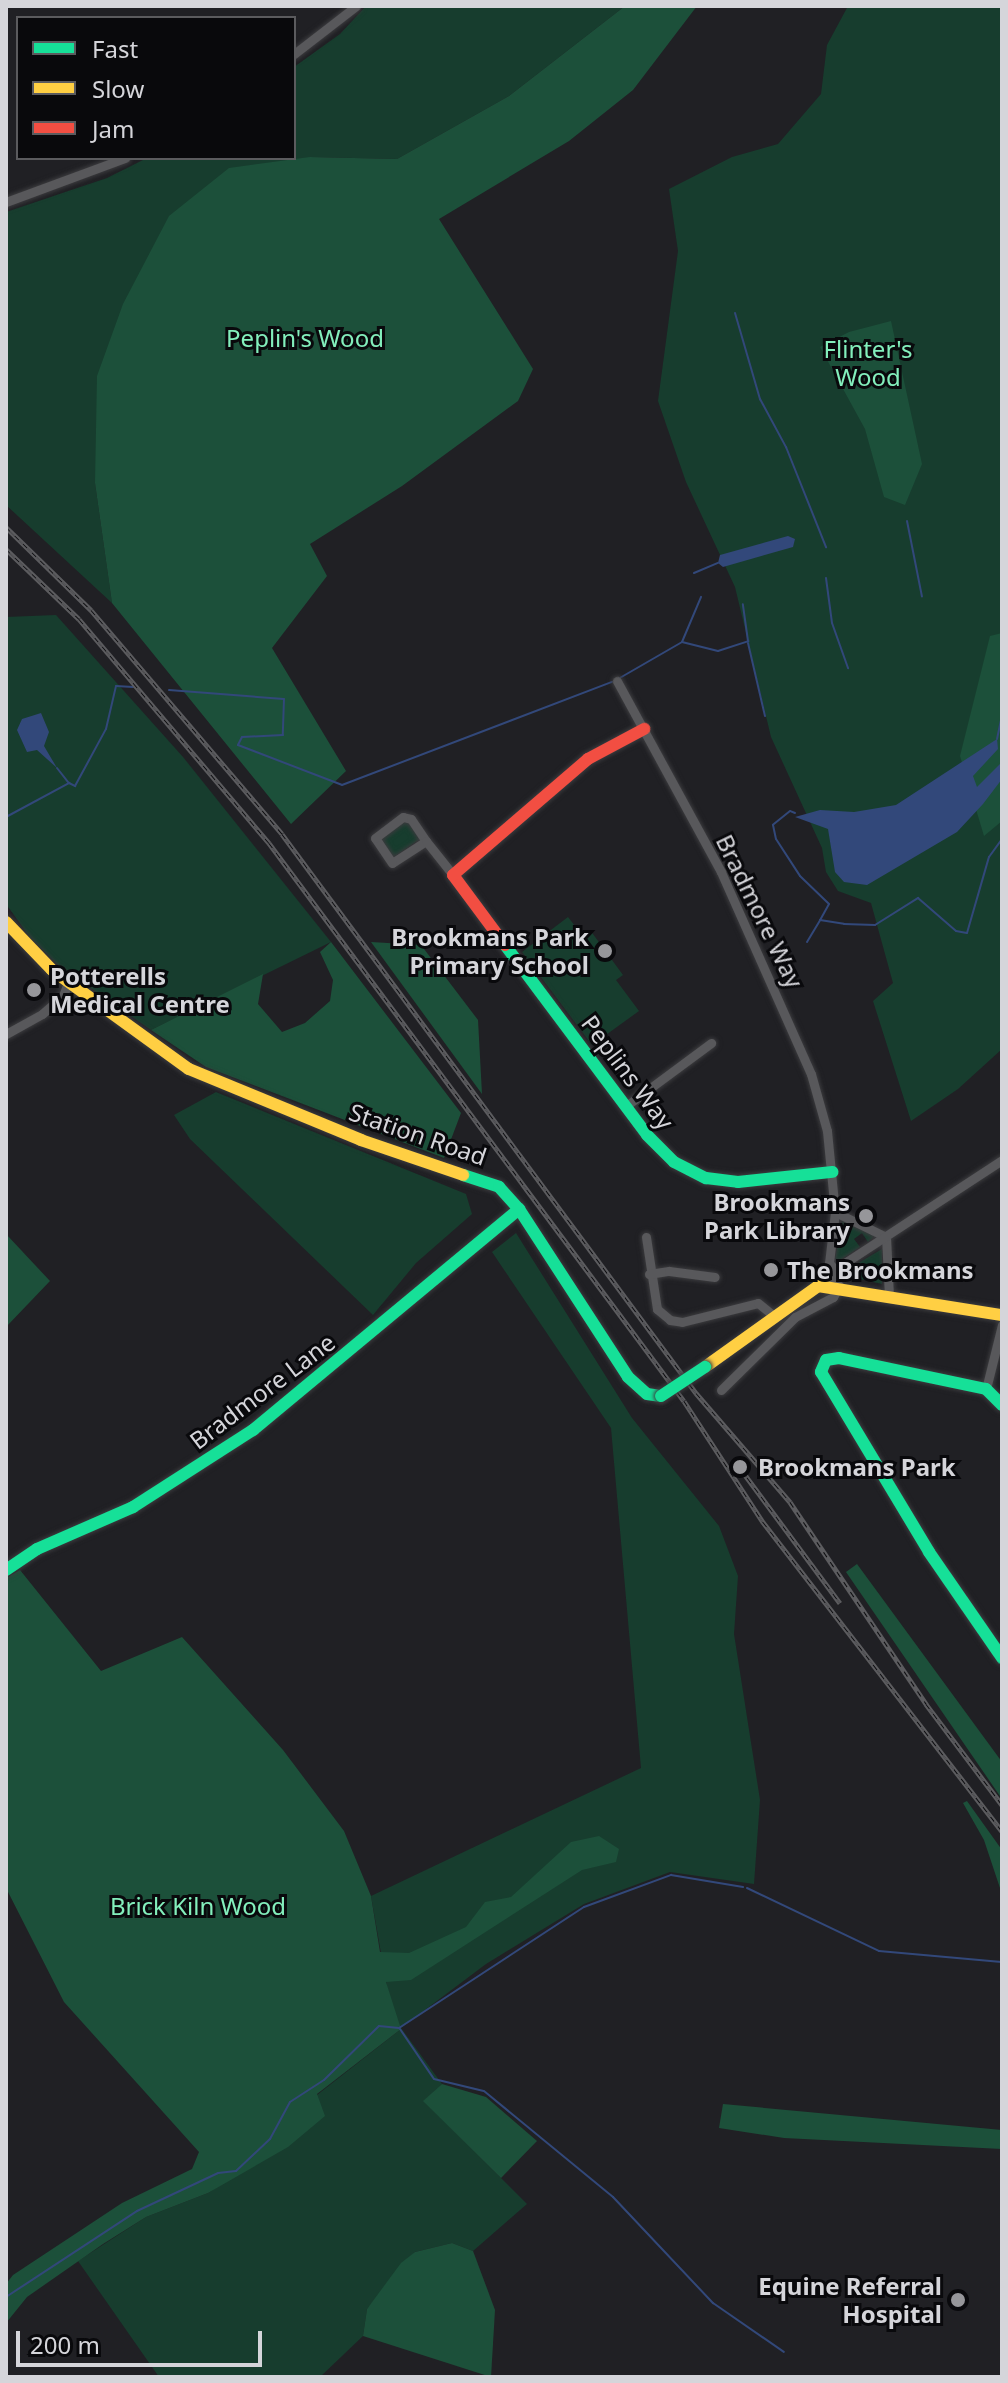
<!DOCTYPE html>
<html>
<head>
<meta charset="utf-8">
<style>
  body { margin:0 }
  #map { position:relative; width:1008px; height:2383px; overflow:hidden; background:#202024; font-family:"Noto Sans",sans-serif }
  div>[style] { position:absolute }
  [style*='--x'] { left:calc(var(--x)*1px); top:calc(var(--y)*1px); width:calc(var(--w)*1px); rotate:calc(var(--a)*1deg) }
  .green>* { inset:0; background:#173d2e }
  .forest>* { inset:0; background:#1c503a }
  .water>* { inset:0; background:#32487a }
  .stream>* { height:2px; margin:-1px; padding:0 1px; transform-origin:1px; border-radius:1px; background:#32487a }
  .roads { filter:drop-shadow(0 0 2px #3b3b3e) drop-shadow(0 0 2px #3b3b3e) }
  .street>* { height:9px; margin:-4.5px; padding:0 4.5px; transform-origin:4.5px; border-radius:4.5px; background:#58585b }
  .fast>* { height:12px; margin:-6px; padding:0 6px; transform-origin:6px; border-radius:6px; background:#16e098 }
  .slow>* { height:12px; margin:-6px; padding:0 6px; transform-origin:6px; border-radius:6px; background:#ffcf43 }
  .jam>* { height:12px; margin:-6px; padding:0 6px; transform-origin:6px; border-radius:6px; background:#f24e42 }
  .rail>* { height:5px; margin-top:-2.5px; transform-origin:0; background:repeating-linear-gradient(90deg,#09090c 0 6px,#5c5c5f 0 12px); box-sizing:border-box; border-block:2px solid #5c5c5f }
  .bridges { filter:drop-shadow(0 0 2px #3b3b3e) drop-shadow(0 0 2px #3b3b3e) }
  .fast-bridge>* { height:12px; margin:-6px; padding:0 6px; transform-origin:6px; border-radius:6px; background:#16e098 }
  .dots>* { width:22px; height:22px; translate:-50% -50%; box-sizing:border-box; border:4px solid #09090c; border-radius:50% }
  span { translate:-50% -50%; white-space:nowrap; text-align:center; line-height:1.15; -webkit-text-stroke:6px #09090c; paint-order:stroke }
  .park-label { font-size:24px; color:#83efbc }
  .street-label { font-size:24px; color:#d5d5da }
  .poi-label { font-size:24px; color:#d5d5da; font-weight:700 }
  .right { translate:-100% -50%; text-align:right }
  .left { translate:0 -50%; text-align:left }
  .frame { position:absolute; inset:0; border:8px solid #d5d5da; pointer-events:none }
  .legend { position:absolute; left:16px; top:16px; width:280px; height:144px; box-sizing:border-box; background:#09090c; border:2px solid #5b5b5e; margin:0; padding:10px 14px; list-style:none; font-size:24px; color:#d5d5da }
  .legend li { display:flex; align-items:center; gap:16px; height:40px }
  .legend b { width:40px; border:2px solid #5b5b5e }
  .scale { position:absolute; left:16px; top:2331px; width:246px; height:36px; box-sizing:border-box; border:4px solid #d5d5da; border-top:0; padding-left:10px; font-size:24px; line-height:28px; white-space:nowrap; color:#d5d5da; -webkit-text-stroke:6px #09090c; paint-order:stroke }
</style>
</head>
<body>
<div id="map">
  <div class="green">
    <i style="clip-path:polygon(366px 6px,625px 6px,509px 96px,397px 159px,310px 157px,95px 483px,112px 603px,6px 505px,6px 212px,107px 178px,147px 158px,294px 158px,294px 67px,340px 34px)"></i>
    <i style="clip-path:polygon(848px 6px,1002px 6px,1002px 1049px,958px 1089px,911px 1121px,873px 1001px,893px 983px,871px 903px,838px 891px,826px 872px,822px 848px,771px 737px,735px 587px,686px 482px,658px 401px,678px 251px,669px 189px,732px 157px,778px 144px,821px 94px,827px 45px)"></i>
    <i style="clip-path:polygon(56px 615px,183px 757px,331px 942px,151px 1030px,59px 966px,29px 936px,6px 904px,6px 617px)"></i>
    <i style="clip-path:polygon(400px 821px,407px 821px,420px 839px,391px 859px,378px 837px)"></i>
    <i style="clip-path:polygon(568px 917px,582px 935px,590px 930px,623px 975px,616px 980px,639px 1011px,592px 1045px,522px 952px)"></i>
    <i style="clip-path:polygon(216px 1092px,466px 1194px,472px 1214px,416px 1263px,373px 1315px,190px 1139px,174px 1115px)"></i>
    <i style="clip-path:polygon(842px 1221px,876px 1235px,868px 1242px,862px 1233px,854px 1239px,860px 1247px,839px 1261px,835px 1258px)"></i>
    <i style="clip-path:polygon(516px 1233px,632px 1418px,719px 1526px,738px 1576px,734px 1634px,760px 1800px,754px 1884px,670px 1872px,584px 1904px,486px 1964px,401px 2028px,442px 2084px,424px 2101px,527px 2204px,473px 2251px,452px 2243px,415px 2252px,367px 2309px,363px 2336px,320px 2377px,159px 2377px,78px 2261px,146px 2217px,208px 2193px,263px 2158px,317px 2095px,401px 2029px,391px 2010px,371px 1896px,641px 1768px,611px 1428px,492px 1252px)"></i>
    <i style="clip-path:polygon(882px 1249px,882px 1284px,843px 1275px,843px 1272px)"></i>
  </div>
  <div class="forest">
    <i style="clip-path:polygon(625px 6px,697px 6px,633px 90px,569px 141px,439px 219px,533px 369px,518px 401px,402px 486px,310px 544px,327px 576px,272px 648px,346px 771px,291px 824px,112px 603px,95px 483px,97px 376px,123px 304px,169px 216px,229px 168px,310px 157px,397px 159px,509px 96px)"></i>
    <i style="clip-path:polygon(891px 321px,922px 464px,905px 505px,884px 497px,865px 429px,820px 347px,849px 332px)"></i>
    <i style="clip-path:polygon(1002px 633px,1002px 821px,984px 836px,960px 756px,990px 636px)"></i>
    <i style="clip-path:polygon(331px 942px,461px 1113px,444px 1158px,206px 1067px,151px 1030px,263px 974px,258px 1004px,282px 1032px,305px 1023px,330px 1001px,333px 980px,320px 952px)"></i>
    <i style="clip-path:polygon(371px 942px,421px 945px,478px 1020px,482px 1094px)"></i>
    <i style="clip-path:polygon(6px 1234px,50px 1281px,6px 1327px)"></i>
    <i style="clip-path:polygon(857px 1564px,1002px 1762px,1002px 1799px,846px 1572px)"></i>
    <i style="clip-path:polygon(20px 1570px,101px 1671px,182px 1637px,283px 1750px,344px 1831px,371px 1896px,380px 1952px,409px 1953px,466px 1927px,485px 1902px,511px 1897px,571px 1842px,599px 1836px,619px 1849px,616px 1862px,582px 1870px,411px 1980px,386px 1982px,401px 2029px,317px 2094px,325px 2116px,288px 2147px,208px 2193px,146px 2217px,103px 2244px,27px 2297px,6px 2323px,6px 2284px,13px 2275px,122px 2203px,192px 2169px,199px 2152px,64px 2002px,6px 1888px,6px 1578px)"></i>
    <i style="clip-path:polygon(967px 1801px,1002px 1850px,1002px 1894px,984px 1840px,963px 1803px)"></i>
    <i style="clip-path:polygon(442px 2084px,486px 2097px,537px 2141px,501px 2178px,423px 2101px)"></i>
    <i style="clip-path:polygon(723px 2104px,1002px 2130px,1002px 2149px,784px 2138px,719px 2128px)"></i>
    <i style="clip-path:polygon(452px 2243px,473px 2251px,495px 2310px,491px 2377px,363px 2336px,367px 2309px,401px 2263px,415px 2252px)"></i>
  </div>
  <div class="water">
    <i style="clip-path:polygon(788px 536px,795px 539px,793px 547px,723px 567px,718px 563px,720px 555px)"></i>
    <i style="clip-path:polygon(41px 713px,49px 732px,44px 746px,57px 768px,37px 750px,27px 752px,17px 730px,22px 719px)"></i>
    <i style="clip-path:polygon(997px 739px,998px 749px,973px 776px,977px 787px,1002px 762px,1002px 779px,983px 804px,957px 832px,867px 885px,844px 882px,835px 872px,828px 829px,795px 817px,820px 810px,854px 812px,896px 805px)"></i>
  </div>
  <div class="stream">
    <i style="--x:735;--y:313;--w:90;--a:73.8"></i>
    <i style="--x:760;--y:399;--w:55;--a:61.6"></i>
    <i style="--x:786;--y:447;--w:108;--a:68.2"></i>
    <i style="--x:907;--y:521;--w:77;--a:78.8"></i>
    <i style="--x:694;--y:573;--w:26;--a:-23"></i>
    <i style="--x:826;--y:578;--w:45;--a:82.4"></i>
    <i style="--x:832;--y:623;--w:48;--a:70.4"></i>
    <i style="--x:682;--y:642;--w:37;--a:14"></i>
    <i style="--x:718;--y:651;--w:32;--a:-18"></i>
    <i style="--x:748;--y:641;--w:37;--a:-98"></i>
    <i style="--x:748;--y:643;--w:75;--a:76.9"></i>
    <i style="--x:618;--y:679;--w:74;--a:-30"></i>
    <i style="--x:682;--y:642;--w:49;--a:-67.1"></i>
    <i style="--x:169;--y:690;--w:115;--a:4.5"></i>
    <i style="--x:284;--y:699;--w:36;--a:92"></i>
    <i style="--x:283;--y:735;--w:41;--a:177.2"></i>
    <i style="--x:242;--y:737;--w:9;--a:117"></i>
    <i style="--x:238;--y:745;--w:111;--a:21"></i>
    <i style="--x:342;--y:785;--w:289;--a:-20.9"></i>
    <i style="--x:997;--y:739;--w:25;--a:-78"></i>
    <i style="--x:57;--y:768;--w:18;--a:52"></i>
    <i style="--x:795;--y:813;--w:5;--a:-158"></i>
    <i style="--x:790;--y:811;--w:22;--a:141"></i>
    <i style="--x:773;--y:825;--w:14;--a:78"></i>
    <i style="--x:776;--y:839;--w:44;--a:57"></i>
    <i style="--x:800;--y:876;--w:40;--a:44"></i>
    <i style="--x:829;--y:904;--w:18;--a:119"></i>
    <i style="--x:820;--y:920;--w:24;--a:9"></i>
    <i style="--x:844;--y:924;--w:31;--a:2"></i>
    <i style="--x:875;--y:925;--w:51;--a:-32.1"></i>
    <i style="--x:918;--y:898;--w:50;--a:41"></i>
    <i style="--x:956;--y:931;--w:11;--a:10"></i>
    <i style="--x:967;--y:933;--w:79;--a:-73.9"></i>
    <i style="--x:989;--y:857;--w:22;--a:-54"></i>
    <i style="--x:6;--y:817;--w:72;--a:-28.4"></i>
    <i style="--x:69;--y:783;--w:7;--a:27"></i>
    <i style="--x:75;--y:786;--w:65;--a:-61.5"></i>
    <i style="--x:106;--y:729;--w:44;--a:-76.9"></i>
    <i style="--x:116;--y:686;--w:17;--a:3"></i>
    <i style="--x:807;--y:942;--w:26;--a:-59"></i>
    <i style="--x:747;--y:1888;--w:146;--a:25.5"></i>
    <i style="--x:879;--y:1951;--w:123;--a:5.1"></i>
    <i style="--x:400;--y:2029;--w:60;--a:55.8"></i>
    <i style="--x:434;--y:2079;--w:51;--a:13.5"></i>
    <i style="--x:484;--y:2091;--w:167;--a:39.4"></i>
    <i style="--x:613;--y:2197;--w:146;--a:46.7"></i>
    <i style="--x:713;--y:2303;--w:86;--a:34.6"></i>
    <i style="--x:6;--y:2297;--w:157;--a:-33.3"></i>
    <i style="--x:137;--y:2211;--w:89;--a:-25.1"></i>
    <i style="--x:218;--y:2173;--w:18;--a:-6"></i>
    <i style="--x:236;--y:2171;--w:47;--a:-43.3"></i>
    <i style="--x:270;--y:2139;--w:42;--a:-61.6"></i>
    <i style="--x:290;--y:2102;--w:40;--a:-32.9"></i>
    <i style="--x:324;--y:2080;--w:77;--a:-44.5"></i>
    <i style="--x:379;--y:2026;--w:20;--a:6"></i>
    <i style="--x:399;--y:2028;--w:221;--a:-33.2"></i>
    <i style="--x:584;--y:1907;--w:93;--a:-20.2"></i>
    <i style="--x:671;--y:1875;--w:73;--a:9.5"></i>
  </div>
  <div class="roads">
    <div class="street">
      <i style="--x:294;--y:54;--w:78;--a:-37.7"></i>
      <i style="--x:6;--y:202;--w:127;--a:-20.3"></i>
      <i style="--x:617;--y:681;--w:217;--a:61.4"></i>
      <i style="--x:721;--y:872;--w:221;--a:66"></i>
      <i style="--x:811;--y:1074;--w:59;--a:74.3"></i>
      <i style="--x:827;--y:1131;--w:81;--a:84.4"></i>
      <i style="--x:835;--y:1212;--w:51;--a:96.7"></i>
      <i style="--x:829;--y:1263;--w:9;--a:49"></i>
      <i style="--x:403;--y:817;--w:8;--a:14"></i>
      <i style="--x:411;--y:819;--w:27;--a:56"></i>
      <i style="--x:426;--y:841;--w:40;--a:147.1"></i>
      <i style="--x:392;--y:863;--w:30;--a:-124"></i>
      <i style="--x:375;--y:838;--w:35;--a:-37"></i>
      <i style="--x:426;--y:841;--w:43;--a:51.5"></i>
      <i style="--x:6;--y:1034;--w:41;--a:-29.1"></i>
      <i style="--x:42;--y:1014;--w:28;--a:-41"></i>
      <i style="--x:63;--y:996;--w:15;--a:-70"></i>
      <i style="--x:626;--y:1106;--w:106;--a:-36.5"></i>
      <i style="--x:835;--y:1212;--w:57;--a:26.1"></i>
      <i style="--x:886;--y:1237;--w:59;--a:87.1"></i>
      <i style="--x:646;--y:1237;--w:73;--a:81.3"></i>
      <i style="--x:657;--y:1309;--w:17;--a:40"></i>
      <i style="--x:670;--y:1320;--w:12;--a:9"></i>
      <i style="--x:682;--y:1322;--w:78;--a:-14"></i>
      <i style="--x:758;--y:1303;--w:19;--a:39"></i>
      <i style="--x:649;--y:1274;--w:20;--a:-9"></i>
      <i style="--x:669;--y:1271;--w:46;--a:7.4"></i>
      <i style="--x:832;--y:1284;--w:20;--a:-66"></i>
      <i style="--x:840;--y:1266;--w:194;--a:-33.2"></i>
      <i style="--x:986;--y:1389;--w:66;--a:-76"></i>
      <i style="--x:721;--y:1390;--w:104;--a:-44.6"></i>
      <i style="--x:795;--y:1317;--w:43;--a:-27.8"></i>
      <i style="--x:833;--y:1297;--w:13;--a:-61"></i>
    </div>
    <div class="fast">
      <i style="--x:505;--y:945;--w:237;--a:53.2"></i>
      <i style="--x:647;--y:1135;--w:38;--a:45"></i>
      <i style="--x:674;--y:1162;--w:36;--a:27"></i>
      <i style="--x:706;--y:1178;--w:32;--a:7"></i>
      <i style="--x:738;--y:1182;--w:95;--a:-6.1"></i>
      <i style="--x:463;--y:1175;--w:38;--a:18"></i>
      <i style="--x:499;--y:1187;--w:30;--a:48"></i>
      <i style="--x:519;--y:1209;--w:200;--a:57"></i>
      <i style="--x:628;--y:1377;--w:25;--a:42"></i>
      <i style="--x:647;--y:1394;--w:14;--a:8"></i>
      <i style="--x:1002;--y:1405;--w:23;--a:-135"></i>
      <i style="--x:986;--y:1389;--w:150;--a:-168.1"></i>
      <i style="--x:839;--y:1358;--w:13;--a:171"></i>
      <i style="--x:826;--y:1360;--w:13;--a:113"></i>
      <i style="--x:821;--y:1372;--w:210;--a:59"></i>
      <i style="--x:929;--y:1552;--w:129;--a:55.4"></i>
      <i style="--x:6;--y:1570;--w:37;--a:-34"></i>
      <i style="--x:37;--y:1549;--w:105;--a:-23.6"></i>
      <i style="--x:133;--y:1507;--w:143;--a:-32.7"></i>
      <i style="--x:253;--y:1430;--w:346;--a:-39.7"></i>
    </div>
    <div class="slow">
      <i style="--x:6;--y:922;--w:66;--a:46.2"></i>
      <i style="--x:52;--y:970;--w:169;--a:35.9"></i>
      <i style="--x:189;--y:1069;--w:186;--a:22.4"></i>
      <i style="--x:361;--y:1140;--w:108;--a:18.9"></i>
      <i style="--x:705;--y:1367;--w:139;--a:-35.6"></i>
      <i style="--x:818;--y:1286;--w:186;--a:9"></i>
    </div>
    <div class="jam">
      <i style="--x:505;--y:945;--w:87;--a:-126.6"></i>
      <i style="--x:453;--y:875;--w:178;--a:-40.7"></i>
      <i style="--x:588;--y:759;--w:64;--a:-28.2"></i>
    </div>
  </div>
  <div class="rail">
    <i style="--x:6;--y:527;--w:119;--a:44.3"></i>
    <i style="--x:91;--y:610;--w:294;--a:49.5"></i>
    <i style="--x:282;--y:834;--w:696;--a:53.48"></i>
    <i style="--x:696;--y:1393;--w:144;--a:49.2"></i>
    <i style="--x:790;--y:1502;--w:244;--a:56"></i>
    <i style="--x:926;--y:1704;--w:126;--a:53"></i>
    <i style="--x:6;--y:549;--w:101;--a:43.8"></i>
    <i style="--x:79;--y:619;--w:294;--a:49.7"></i>
    <i style="--x:269;--y:843;--w:695;--a:53.36"></i>
    <i style="--x:684;--y:1401;--w:145;--a:56.9"></i>
    <i style="--x:763;--y:1522;--w:391;--a:52.3"></i>
    <i style="--x:740;--y:1468;--w:168;--a:53.5"></i>
  </div>
  <div class="bridges">
    <div class="fast-bridge">
      <i style="--x:661;--y:1396;--w:53;--a:-33.4"></i>
    </div>
  </div>
  <div class="dots">
    <i style="left:605px;top:951px;background:#96969a"></i>
    <i style="left:34px;top:990px;background:#96969a"></i>
    <i style="left:866px;top:1216px;background:#96969a"></i>
    <i style="left:771px;top:1270px;background:#96969a"></i>
    <i style="left:740px;top:1467px;background:#96969a"></i>
    <i style="left:958px;top:2300px;background:#96969a"></i>
  </div>
  <div class="park-label">
    <span style="left:305px;top:338px">Peplin's Wood</span>
    <span style="left:868px;top:363px">Flinter's<br>Wood</span>
    <span style="left:198px;top:1906px">Brick Kiln Wood</span>
  </div>
  <div class="street-label">
    <span style="left:760px;top:911px;rotate:64deg">Bradmore Way</span>
    <span style="left:628px;top:1072px;rotate:53deg">Peplins Way</span>
    <span style="left:418px;top:1134px;rotate:19deg">Station Road</span>
    <span style="left:262px;top:1391px;rotate:-37deg">Bradmore Lane</span>
  </div>
  <div class="poi-label">
    <span class="right" style="left:589px;top:951px">Brookmans Park<br>Primary School</span>
    <span class="left" style="left:50px;top:990px">Potterells<br>Medical Centre</span>
    <span class="right" style="left:850px;top:1216px">Brookmans<br>Park Library</span>
    <span class="left" style="left:787px;top:1270px">The Brookmans</span>
    <span class="left" style="left:758px;top:1467px">Brookmans Park</span>
    <span class="right" style="left:942px;top:2300px">Equine Referral<br>Hospital</span>
  </div>
  <div class="frame"></div>
  <ul class="legend">
  <li><b style="height:10px;background:#16e098"></b>Fast</li>
  <li><b style="height:10px;background:#ffcf43"></b>Slow</li>
  <li><b style="height:10px;background:#f24e42"></b>Jam</li>
  </ul>
  <div class="scale">200 m</div>
</div>
</body>
</html>
